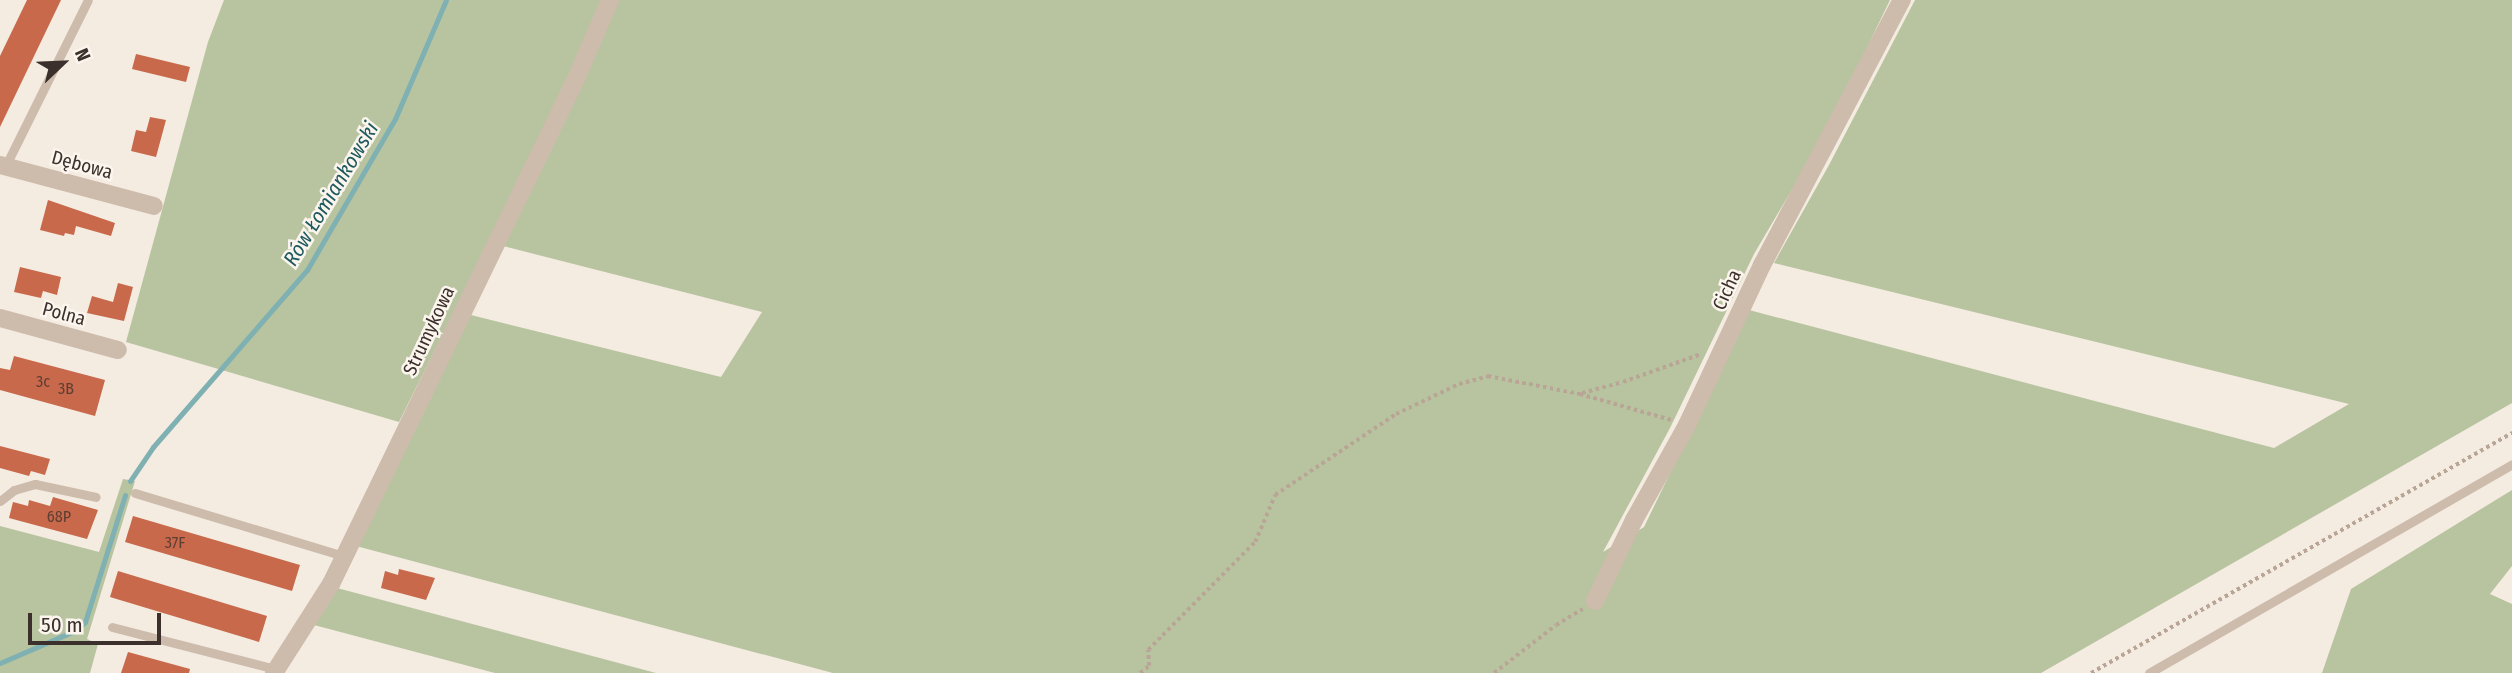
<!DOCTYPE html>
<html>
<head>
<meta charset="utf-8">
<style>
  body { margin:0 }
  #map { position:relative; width:2512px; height:673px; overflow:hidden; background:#f4ebe1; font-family:"Fira Sans Condensed",sans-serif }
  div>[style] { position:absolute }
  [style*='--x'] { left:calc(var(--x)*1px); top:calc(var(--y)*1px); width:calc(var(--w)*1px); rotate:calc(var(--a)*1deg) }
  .green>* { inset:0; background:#b8c4a0 }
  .stream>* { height:5px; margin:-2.5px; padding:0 2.5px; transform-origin:2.5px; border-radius:2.5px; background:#7fb0b2 }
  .building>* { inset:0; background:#c8694b }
  .path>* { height:3.5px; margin-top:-1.75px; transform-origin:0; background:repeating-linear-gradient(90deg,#b9a596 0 3.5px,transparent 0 7px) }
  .lane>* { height:9px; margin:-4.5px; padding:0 4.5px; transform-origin:4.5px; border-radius:4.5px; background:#cdbbac }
  .street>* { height:18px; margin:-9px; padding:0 9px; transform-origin:9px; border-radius:9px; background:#cdbbac }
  span { translate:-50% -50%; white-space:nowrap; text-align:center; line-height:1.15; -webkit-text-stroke:5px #fbf5ee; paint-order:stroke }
  .number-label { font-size:16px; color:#5e3e33 }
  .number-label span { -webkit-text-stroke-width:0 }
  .street-label { font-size:19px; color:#3b302b }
  .water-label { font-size:21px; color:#1f5a5e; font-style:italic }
  .north { position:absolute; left:28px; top:28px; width:70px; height:70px; -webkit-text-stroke:5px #fbf5ee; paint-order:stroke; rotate:67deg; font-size:19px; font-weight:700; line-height:28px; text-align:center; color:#3b302b }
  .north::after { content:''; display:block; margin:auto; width:24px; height:32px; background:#3b302b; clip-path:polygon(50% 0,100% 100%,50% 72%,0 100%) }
  .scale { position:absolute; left:28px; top:613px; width:133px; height:32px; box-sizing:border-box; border:4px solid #3b302b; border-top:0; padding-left:9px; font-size:21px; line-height:24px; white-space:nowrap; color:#3b302b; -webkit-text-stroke:5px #fbf5ee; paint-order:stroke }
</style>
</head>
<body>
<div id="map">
  <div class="green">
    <i style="clip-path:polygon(224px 0,605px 0,533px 153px,399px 422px,126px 342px,208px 42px)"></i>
    <i style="clip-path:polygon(618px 0,1890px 0,1827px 130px,1754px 254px,1670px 428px,1603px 552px,1644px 527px,1749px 310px,2274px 448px,2349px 404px,1774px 263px,1829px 165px,1915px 0,2512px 0,2512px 403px,2041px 673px,833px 673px,356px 546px,467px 314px,721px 377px,762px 312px,499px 245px)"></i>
    <i style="clip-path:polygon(123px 479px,135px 481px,87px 639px,98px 644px,90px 673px,0 673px,0 526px,99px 552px)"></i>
    <i style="clip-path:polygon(2512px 490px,2512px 566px,2490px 594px,2512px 604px,2512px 673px,2322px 673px,2351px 589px)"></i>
    <i style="clip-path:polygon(337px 588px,656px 673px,495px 673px,314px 625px)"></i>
  </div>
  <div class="stream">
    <i style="--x:130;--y:481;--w:41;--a:-55.9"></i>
    <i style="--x:153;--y:447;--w:235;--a:-49"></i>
    <i style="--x:307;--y:270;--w:175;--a:-59.8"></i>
    <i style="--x:395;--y:119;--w:129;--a:-66.8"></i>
    <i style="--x:0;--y:663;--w:81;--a:-23.4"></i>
    <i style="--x:74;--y:631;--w:14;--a:-39"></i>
    <i style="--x:85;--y:622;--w:133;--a:-72.5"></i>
  </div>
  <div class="building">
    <i style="clip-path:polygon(27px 0,61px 0,0 127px,0 56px)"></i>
    <i style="clip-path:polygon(136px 54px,190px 67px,186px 82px,132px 69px)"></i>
    <i style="clip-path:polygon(150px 117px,166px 120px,156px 157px,131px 151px,136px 130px,146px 132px)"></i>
    <i style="clip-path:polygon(48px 200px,115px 223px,111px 236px,76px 226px,74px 235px,65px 233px,64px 236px,40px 230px)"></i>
    <i style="clip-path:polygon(20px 267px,61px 277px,57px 295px,43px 291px,41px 298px,14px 292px)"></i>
    <i style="clip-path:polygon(118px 283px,133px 287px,124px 321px,87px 313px,92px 296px,113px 302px)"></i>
    <i style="clip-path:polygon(14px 356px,105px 380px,95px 416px,0 390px,0 368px,10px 370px)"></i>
    <i style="clip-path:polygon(0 446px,50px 459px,45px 475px,31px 471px,29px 476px,0 468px)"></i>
    <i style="clip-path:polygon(53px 497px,98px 510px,87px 539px,9px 518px,13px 502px,28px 506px,29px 500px,50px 506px)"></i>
    <i style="clip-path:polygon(133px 516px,300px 565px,292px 591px,125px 542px)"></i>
    <i style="clip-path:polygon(399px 569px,435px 578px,426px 600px,381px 588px,385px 571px,398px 575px)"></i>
    <i style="clip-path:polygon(118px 571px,267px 616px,259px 642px,110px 597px)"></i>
    <i style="clip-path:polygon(128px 652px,190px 669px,189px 673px,121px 673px)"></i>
  </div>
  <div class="path">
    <i style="--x:1582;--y:393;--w:42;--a:-15"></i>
    <i style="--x:1623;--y:382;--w:83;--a:-19.7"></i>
    <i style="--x:1140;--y:673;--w:11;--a:-38"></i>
    <i style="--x:1149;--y:666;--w:16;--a:-94"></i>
    <i style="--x:1148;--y:650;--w:152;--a:-45.3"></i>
    <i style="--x:1255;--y:542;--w:51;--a:-66.9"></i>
    <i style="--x:1275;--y:495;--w:146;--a:-33.8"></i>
    <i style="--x:1396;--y:414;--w:70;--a:-25.5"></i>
    <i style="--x:1459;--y:384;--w:30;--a:-15"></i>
    <i style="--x:1488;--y:376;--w:94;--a:11.1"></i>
    <i style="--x:1580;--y:394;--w:95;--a:15.9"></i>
    <i style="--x:1494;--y:673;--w:78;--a:-37.7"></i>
    <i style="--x:1556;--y:625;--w:31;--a:-31"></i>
    <i style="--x:2091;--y:673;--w:485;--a:-29.7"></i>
  </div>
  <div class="lane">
    <i style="--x:5;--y:167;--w:186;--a:-63.6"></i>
    <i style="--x:135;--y:493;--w:218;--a:16.8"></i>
    <i style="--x:0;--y:501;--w:18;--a:-38"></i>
    <i style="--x:14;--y:490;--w:22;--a:-16"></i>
    <i style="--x:35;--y:484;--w:62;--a:12"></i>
    <i style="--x:112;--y:627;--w:169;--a:14.4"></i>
    <i style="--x:2149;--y:673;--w:419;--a:-29.9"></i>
  </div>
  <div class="street">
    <i style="--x:0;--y:165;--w:159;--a:14.9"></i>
    <i style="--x:0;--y:318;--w:122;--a:15.2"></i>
    <i style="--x:1595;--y:601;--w:90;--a:-64.3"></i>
    <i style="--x:1634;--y:520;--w:109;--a:-60.8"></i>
    <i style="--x:1687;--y:425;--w:177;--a:-64.9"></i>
    <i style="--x:1762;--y:265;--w:300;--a:-62.2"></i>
    <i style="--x:274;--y:673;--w:106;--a:-57.4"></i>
    <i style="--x:331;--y:584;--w:561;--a:-64.12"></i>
    <i style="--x:576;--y:79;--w:86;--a:-66.7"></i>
  </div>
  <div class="number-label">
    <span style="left:43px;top:382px">3c</span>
    <span style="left:66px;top:389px">3B</span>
    <span style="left:59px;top:517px">68P</span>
    <span style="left:175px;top:543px">37F</span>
  </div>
  <div class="street-label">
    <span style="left:82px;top:165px;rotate:15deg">Dębowa</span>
    <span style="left:1727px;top:290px;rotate:-65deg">Cicha</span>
    <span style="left:64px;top:314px;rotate:15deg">Polna</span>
    <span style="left:429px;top:331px;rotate:-65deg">Strumykowa</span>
  </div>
  <div class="water-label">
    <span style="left:331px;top:194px;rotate:-59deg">Rów Łomiankowski</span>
  </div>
  <div class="north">N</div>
  <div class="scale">50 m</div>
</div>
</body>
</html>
